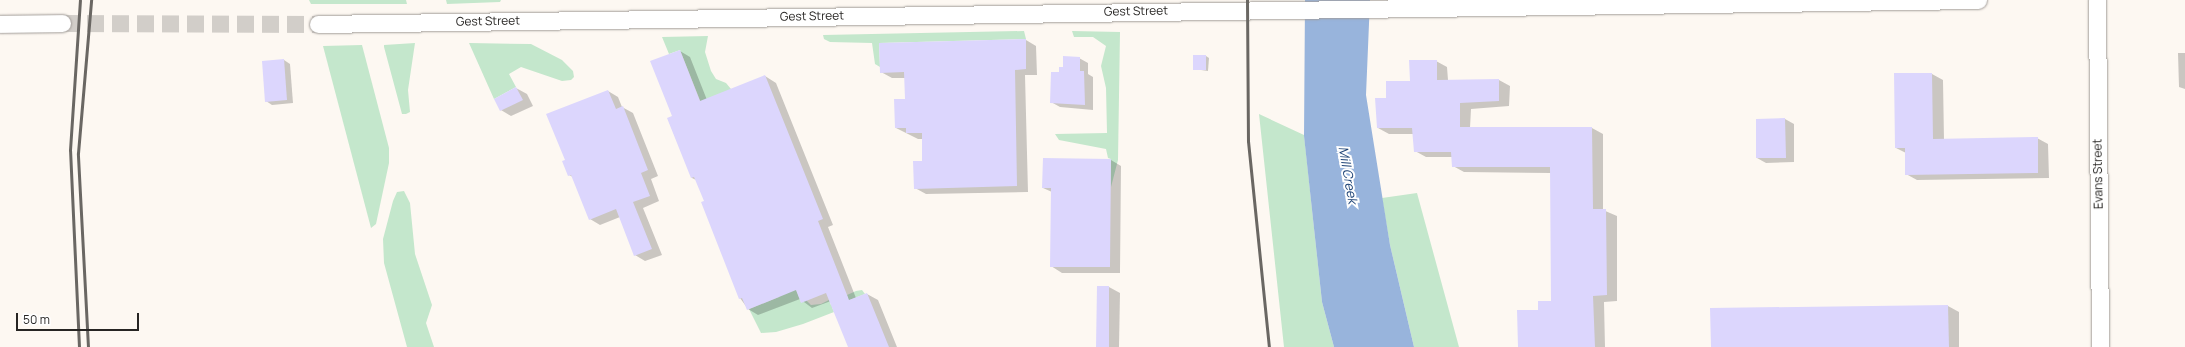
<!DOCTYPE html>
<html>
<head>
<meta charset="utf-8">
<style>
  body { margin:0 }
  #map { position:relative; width:2185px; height:347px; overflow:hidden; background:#fdf8f2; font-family:Manrope,sans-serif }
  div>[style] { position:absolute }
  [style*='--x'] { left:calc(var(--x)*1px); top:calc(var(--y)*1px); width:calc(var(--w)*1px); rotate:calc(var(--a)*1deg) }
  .green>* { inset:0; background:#c4e7cc }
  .water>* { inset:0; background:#98b4dc }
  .shadow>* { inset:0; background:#0003 }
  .building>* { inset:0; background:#dcd6fd }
  .minor-tunnel>* { height:17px; margin-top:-8.5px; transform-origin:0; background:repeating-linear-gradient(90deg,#d2cec9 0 17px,transparent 0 25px) }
  .roads { filter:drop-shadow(0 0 1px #a19c98) drop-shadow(0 0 1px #a19c98) }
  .minor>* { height:17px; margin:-8.5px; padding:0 8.5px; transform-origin:8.5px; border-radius:8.5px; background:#fff }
  .rail>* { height:3px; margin:-1.5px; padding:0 1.5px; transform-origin:1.5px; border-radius:1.5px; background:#6a6763 }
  span { translate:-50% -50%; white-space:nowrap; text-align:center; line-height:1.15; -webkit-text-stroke:4px #fff; paint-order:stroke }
  .street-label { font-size:12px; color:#272523 }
  .water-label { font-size:13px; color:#204577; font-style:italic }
  .scale { position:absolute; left:16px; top:313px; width:123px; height:18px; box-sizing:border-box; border:2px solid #272523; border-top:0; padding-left:5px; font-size:12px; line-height:14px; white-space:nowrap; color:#272523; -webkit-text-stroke:3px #fff; paint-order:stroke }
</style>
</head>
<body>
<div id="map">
  <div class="green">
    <i style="clip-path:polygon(309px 0,406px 0,407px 4px,311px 4px)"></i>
    <i style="clip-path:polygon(446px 0,501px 0,500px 2px,447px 4px)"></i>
    <i style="clip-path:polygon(1024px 31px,1026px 39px,879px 43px,880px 67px,875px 64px,872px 43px,830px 42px,824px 39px,823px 35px)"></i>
    <i style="clip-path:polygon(1072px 31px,1120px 32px,1118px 160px,1111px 187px,1111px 159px,1108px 158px,1106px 149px,1059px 140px,1055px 134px,1107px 133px,1106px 88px,1101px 66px,1106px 46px,1093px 37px,1074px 37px)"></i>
    <i style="clip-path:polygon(708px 36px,705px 52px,711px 71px,716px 79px,726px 83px,731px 89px,707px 118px,680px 50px,669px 54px,662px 37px)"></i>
    <i style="clip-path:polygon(415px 43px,408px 90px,410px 112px,406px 114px,402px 114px,384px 47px,384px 45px)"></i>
    <i style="clip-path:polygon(469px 43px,531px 44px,562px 60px,573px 71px,574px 77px,571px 80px,562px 81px,521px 67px,509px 74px,516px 87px,494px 99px)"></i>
    <i style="clip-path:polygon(362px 45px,389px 148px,389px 163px,376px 224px,371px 228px,323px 46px)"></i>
    <i style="clip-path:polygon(1259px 114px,1304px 135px,1322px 302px,1334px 347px,1284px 347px)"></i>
    <i style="clip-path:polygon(729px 122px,801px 302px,806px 300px,811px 305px,821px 304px,829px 300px,831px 305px,848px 298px,847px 295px,856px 291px,862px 290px,865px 294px,832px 307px,834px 312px,803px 324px,776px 332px,761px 333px,749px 309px,779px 297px)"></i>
    <i style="clip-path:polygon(404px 191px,410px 203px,415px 254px,432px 305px,426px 323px,434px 347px,407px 347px,384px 263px,383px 239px,393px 201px,397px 192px)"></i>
    <i style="clip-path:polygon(1417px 193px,1459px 347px,1414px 347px,1390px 245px,1382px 198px)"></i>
  </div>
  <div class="water">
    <i style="clip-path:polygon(1305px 0,1370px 0,1366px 95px,1390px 245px,1414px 347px,1334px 347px,1322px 302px,1304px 136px)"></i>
  </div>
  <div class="shadow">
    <i style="clip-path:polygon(1026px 40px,1036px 46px,1037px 75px,1025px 75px,1028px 192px,926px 194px,915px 188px,923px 162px,923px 139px,918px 139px,896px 128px,906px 100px,905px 78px,892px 78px,881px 72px)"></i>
    <i style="clip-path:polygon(680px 51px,690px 57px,707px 100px,765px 76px,776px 83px,833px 225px,828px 227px,856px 298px,867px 294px,878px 300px,897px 347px,849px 347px,831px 301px,812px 308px,800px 299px,758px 315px,748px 309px,740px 298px,705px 201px,696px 180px,692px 178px,668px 119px,673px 116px)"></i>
    <i style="clip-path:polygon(2178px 53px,2185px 53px,2185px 89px,2179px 87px)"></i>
    <i style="clip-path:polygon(1206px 56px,1209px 58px,1208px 71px,1194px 69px)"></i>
    <i style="clip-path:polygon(1079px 58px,1088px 63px,1088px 74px,1093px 77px,1093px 110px,1060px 107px,1051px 102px,1060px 73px)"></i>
    <i style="clip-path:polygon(284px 60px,290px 64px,293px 103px,272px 105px,266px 101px)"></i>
    <i style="clip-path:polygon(1436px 61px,1447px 67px,1448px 80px,1499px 80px,1510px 86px,1509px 106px,1471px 109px,1470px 128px,1592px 128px,1603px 134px,1603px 210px,1617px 216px,1617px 301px,1604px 302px,1605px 347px,1519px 347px,1539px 311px,1552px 302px,1551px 173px,1464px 172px,1453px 166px,1452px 157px,1426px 157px,1415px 151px,1413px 134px,1389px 134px,1378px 128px,1387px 99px)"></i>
    <i style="clip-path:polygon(1895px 74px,1932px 74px,1943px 80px,1944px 140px,2037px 138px,2048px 144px,2049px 178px,1917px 180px,1906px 174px,1906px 153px,1896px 148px)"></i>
    <i style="clip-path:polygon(516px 88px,527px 94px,533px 106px,511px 116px,501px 110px)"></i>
    <i style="clip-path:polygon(608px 91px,618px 97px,622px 107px,633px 113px,658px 176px,651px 179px,659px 201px,643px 208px,662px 255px,645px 261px,635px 255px,620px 217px,600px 225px,590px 219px,573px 177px,569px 175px,566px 160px)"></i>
    <i style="clip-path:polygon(1785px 119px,1794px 124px,1794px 162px,1766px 163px,1757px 158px,1757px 120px)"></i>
    <i style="clip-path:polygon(1111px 160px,1121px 166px,1120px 273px,1062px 273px,1051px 266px,1052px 192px,1043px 188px)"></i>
    <i style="clip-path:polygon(1098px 287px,1109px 287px,1120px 293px,1119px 347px,1097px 347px)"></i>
    <i style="clip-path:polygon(1948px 306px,1959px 312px,1959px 347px,1712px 347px,1711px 309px)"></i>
  </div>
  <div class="building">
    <i style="clip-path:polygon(1026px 39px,1026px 69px,1015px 70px,1017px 186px,914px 189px,913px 161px,922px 161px,922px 133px,906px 133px,906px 128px,895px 128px,894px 99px,905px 99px,904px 72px,880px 73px,879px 43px)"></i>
    <i style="clip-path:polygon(680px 50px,700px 101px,765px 75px,823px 219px,818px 221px,849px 300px,867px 293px,889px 347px,848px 347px,826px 293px,801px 303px,796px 290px,747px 310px,742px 298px,739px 299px,701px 202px,704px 201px,694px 177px,691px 178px,667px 118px,672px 116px,650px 61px)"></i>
    <i style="clip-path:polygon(1193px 55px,1206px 55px,1206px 70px,1193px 70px)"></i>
    <i style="clip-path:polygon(1063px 56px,1080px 57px,1080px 71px,1084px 71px,1085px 105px,1050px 103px,1051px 72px,1059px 72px,1059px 67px,1063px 67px)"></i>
    <i style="clip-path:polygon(284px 59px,287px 100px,265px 102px,262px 61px)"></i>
    <i style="clip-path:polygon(1409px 60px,1437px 60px,1437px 80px,1499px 79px,1499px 101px,1460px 103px,1460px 127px,1592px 127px,1593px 209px,1606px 209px,1607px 295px,1593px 296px,1595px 347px,1518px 347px,1517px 310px,1538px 310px,1538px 301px,1551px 301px,1550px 167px,1452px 167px,1451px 152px,1414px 152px,1412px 128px,1377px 128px,1375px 98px,1386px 98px,1386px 81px,1410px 81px)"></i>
    <i style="clip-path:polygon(1894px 73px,1932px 73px,1933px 139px,2038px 137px,2038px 173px,1905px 175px,1905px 148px,1895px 148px)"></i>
    <i style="clip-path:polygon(516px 87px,523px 100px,500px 111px,494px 99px)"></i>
    <i style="clip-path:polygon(608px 90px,616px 109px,623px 106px,648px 170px,641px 173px,650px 196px,633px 202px,652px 249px,634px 256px,616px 209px,589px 220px,571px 175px,568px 176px,562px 161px,565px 160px,546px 114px)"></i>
    <i style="clip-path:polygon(1785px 118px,1786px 158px,1756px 158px,1756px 119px)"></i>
    <i style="clip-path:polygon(1043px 158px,1111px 159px,1110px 267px,1050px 267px,1051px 188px,1042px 188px)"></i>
    <i style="clip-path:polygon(1097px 286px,1109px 286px,1109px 347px,1096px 347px)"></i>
    <i style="clip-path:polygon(1948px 305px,1949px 347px,1711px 347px,1710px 308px)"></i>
  </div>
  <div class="minor-tunnel">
    <i style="--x:62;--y:23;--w:256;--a:0.2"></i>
  </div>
  <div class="roads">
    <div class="minor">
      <i style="--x:2097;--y:0;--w:347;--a:89.5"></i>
      <i style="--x:0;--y:24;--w:62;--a:-0.9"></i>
      <i style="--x:318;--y:24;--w:1660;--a:-0.83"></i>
    </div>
  </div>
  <div class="rail">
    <i style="--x:1247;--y:0;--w:141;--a:89.6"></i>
    <i style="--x:1248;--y:141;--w:207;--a:84.2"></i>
    <i style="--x:79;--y:347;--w:197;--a:-92.6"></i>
    <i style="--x:70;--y:150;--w:150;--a:-86.2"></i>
    <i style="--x:88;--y:347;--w:194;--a:-93"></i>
    <i style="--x:78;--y:153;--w:154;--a:-85.1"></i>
  </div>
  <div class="street-label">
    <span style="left:1136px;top:11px;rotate:-1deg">Gest Street</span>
    <span style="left:812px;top:16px;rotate:-1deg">Gest Street</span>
    <span style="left:488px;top:21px;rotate:-1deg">Gest Street</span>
    <span style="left:2098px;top:174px;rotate:-91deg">Evans Street</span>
  </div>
  <div class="water-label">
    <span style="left:1348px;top:175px;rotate:80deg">Mill Creek</span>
  </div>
  <div class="scale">50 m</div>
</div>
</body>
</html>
